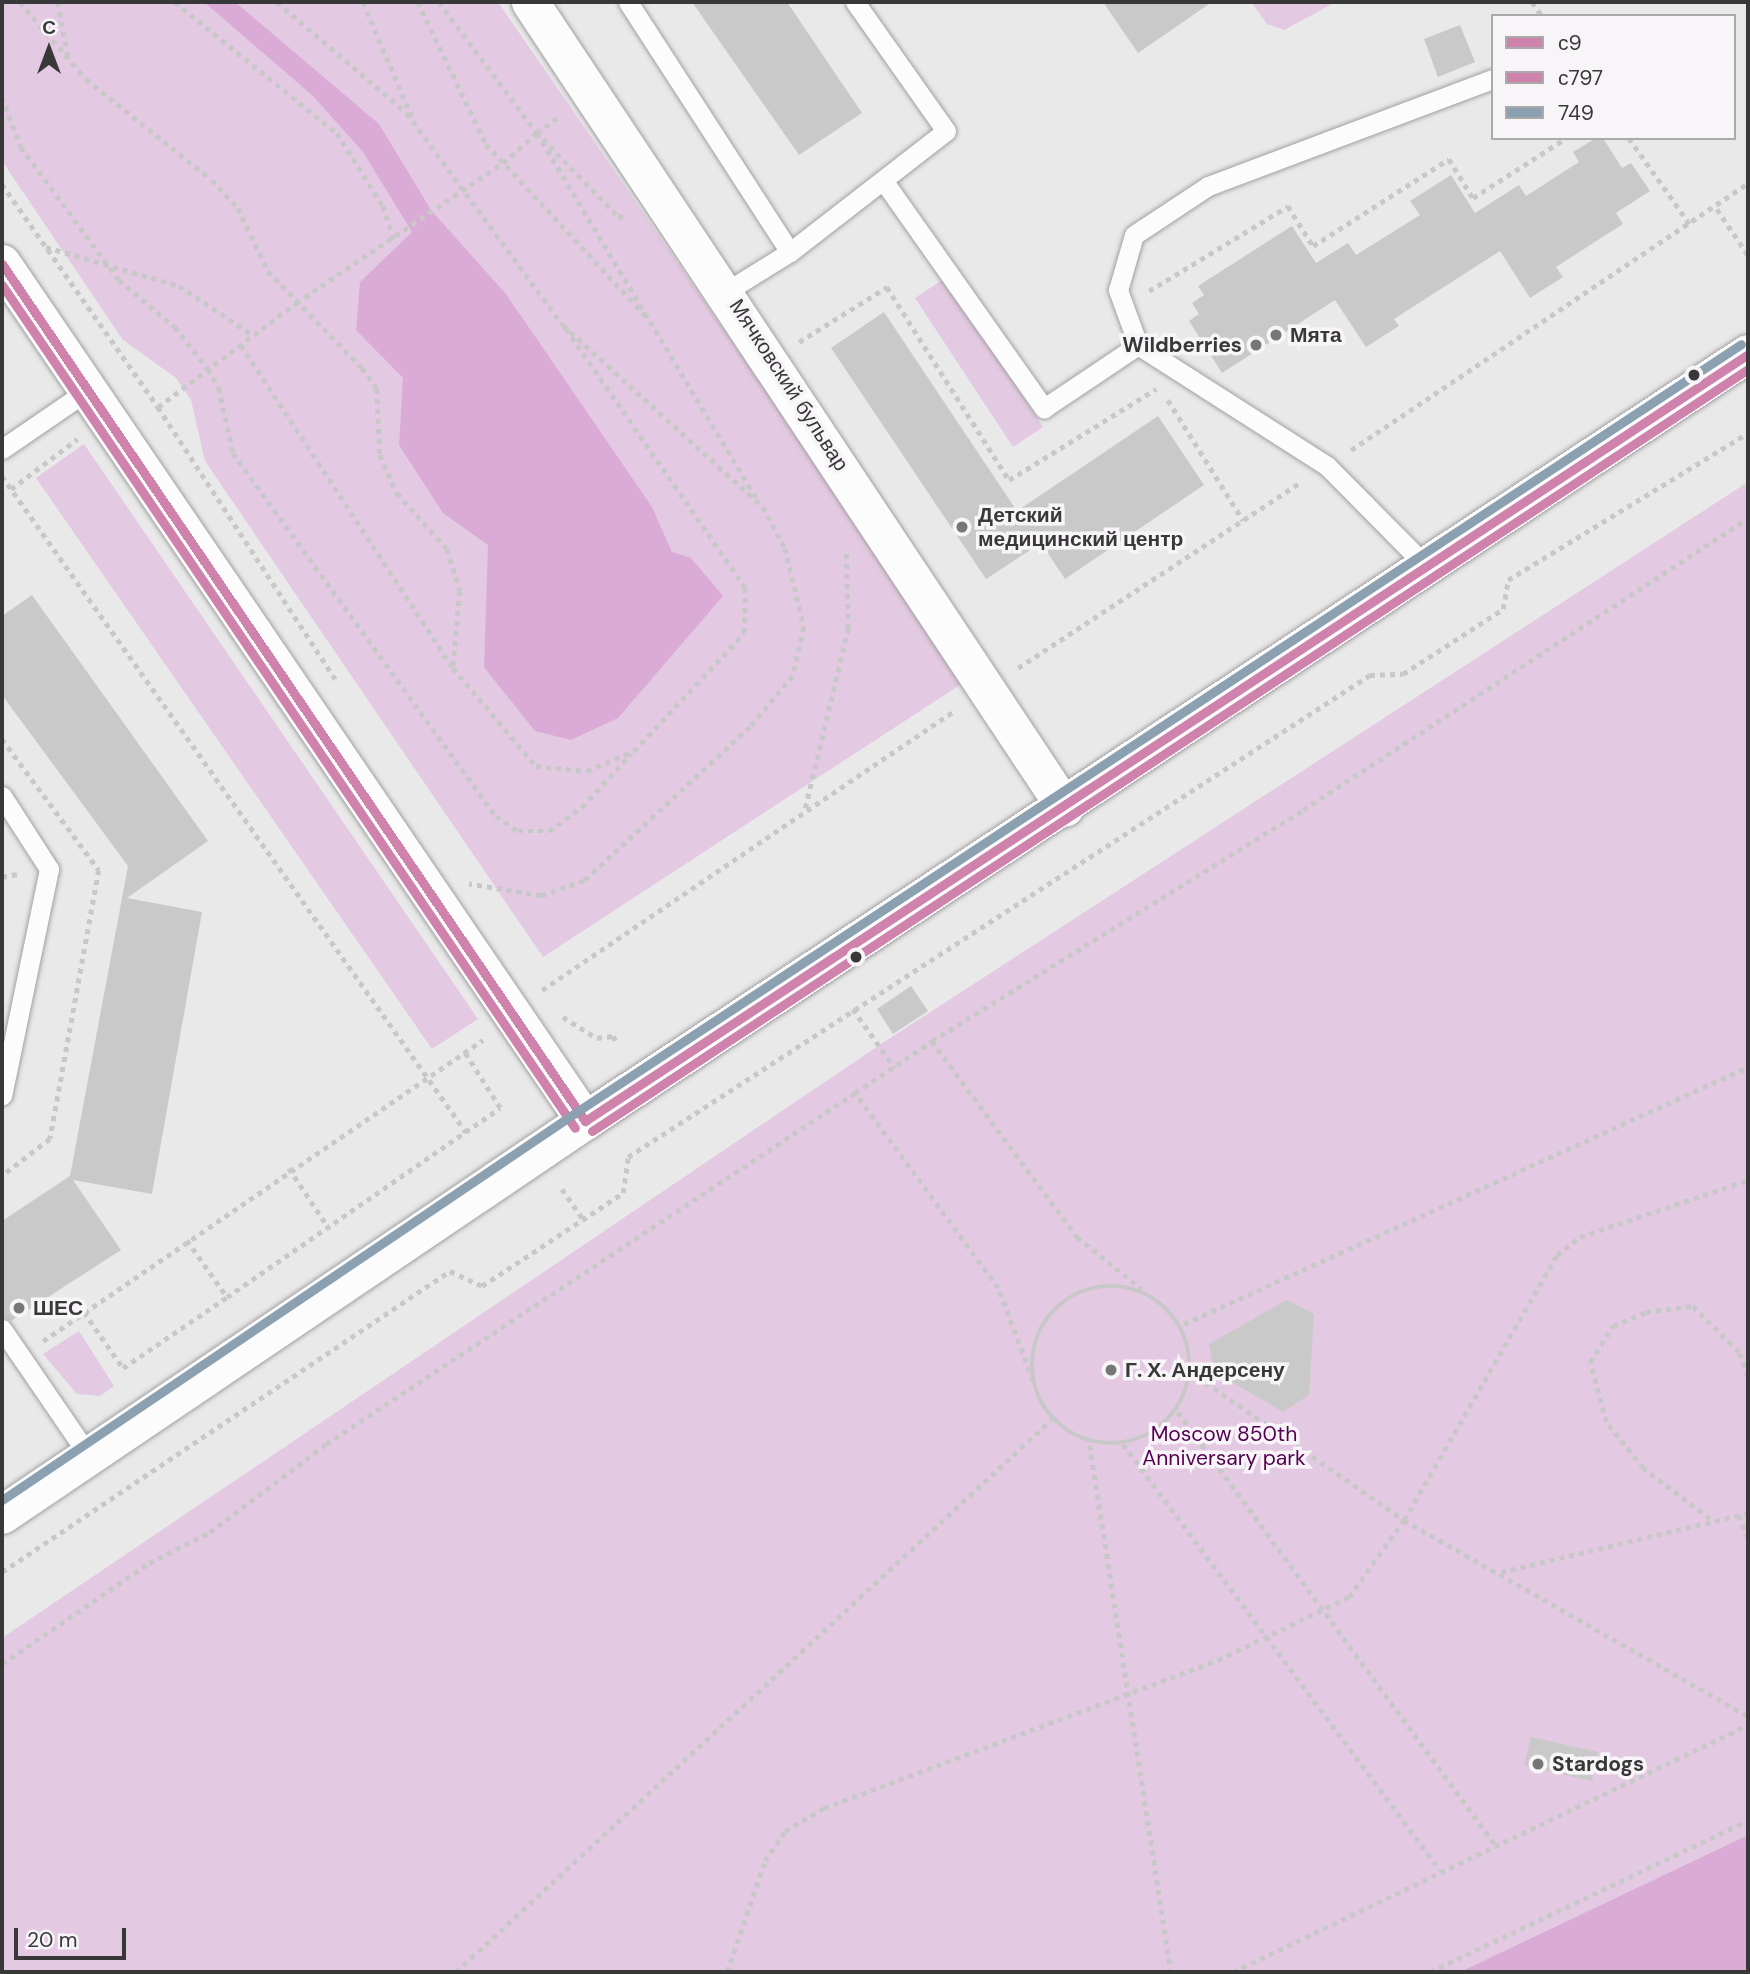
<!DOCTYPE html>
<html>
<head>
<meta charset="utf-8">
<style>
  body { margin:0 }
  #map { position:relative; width:1750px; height:1974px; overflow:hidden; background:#eae9ea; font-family:"DM Sans",sans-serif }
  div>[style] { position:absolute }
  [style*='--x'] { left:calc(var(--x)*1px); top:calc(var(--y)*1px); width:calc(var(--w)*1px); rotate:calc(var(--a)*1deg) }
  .green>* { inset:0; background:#e4c9e2 }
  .water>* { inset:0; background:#daabd6 }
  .building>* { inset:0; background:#cac9ca }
  .path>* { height:4.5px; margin-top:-2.25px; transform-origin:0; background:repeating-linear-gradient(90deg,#c9c8c9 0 5px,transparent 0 10px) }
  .path>.ring { margin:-2.25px; padding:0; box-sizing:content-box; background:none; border:4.5px solid #c9c8c9; border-radius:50% }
  .roads { filter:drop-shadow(0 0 2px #a1a1a1) drop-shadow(0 0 2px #a1a1a1) }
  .service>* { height:19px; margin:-9.5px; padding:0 9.5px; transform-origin:9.5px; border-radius:9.5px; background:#fcfcfc }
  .minor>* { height:37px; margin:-18.5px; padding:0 18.5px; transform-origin:18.5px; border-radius:18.5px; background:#fcfcfc }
  .tertiary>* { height:38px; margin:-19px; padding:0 19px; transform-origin:19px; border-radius:19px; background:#fcfcfc }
  .secondary>* { height:38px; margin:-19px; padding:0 19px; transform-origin:19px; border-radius:19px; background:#fcfcfc }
  .bus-1>* { height:9px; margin:-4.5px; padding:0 4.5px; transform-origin:4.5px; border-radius:4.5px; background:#ce82ac }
  .bus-2>* { height:9px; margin:-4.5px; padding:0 4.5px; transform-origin:4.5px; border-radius:4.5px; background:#ce82ac }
  .bus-3>* { height:9px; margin:-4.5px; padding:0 4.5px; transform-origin:4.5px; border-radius:4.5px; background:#8ba0b0 }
  .dots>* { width:19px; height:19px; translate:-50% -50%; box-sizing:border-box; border:4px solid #f8f5f8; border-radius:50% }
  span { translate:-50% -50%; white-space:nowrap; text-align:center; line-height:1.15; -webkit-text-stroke:7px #f8f5f8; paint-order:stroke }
  .poi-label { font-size:21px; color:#393839; font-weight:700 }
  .left { translate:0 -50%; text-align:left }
  .right { translate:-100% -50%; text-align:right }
  .street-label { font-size:21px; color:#393839 }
  .park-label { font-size:21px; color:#530052 }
  .frame { position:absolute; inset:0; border:4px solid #393839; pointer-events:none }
  .legend { position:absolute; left:1491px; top:14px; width:245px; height:126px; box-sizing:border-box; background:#f8f5f8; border:2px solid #aca9ac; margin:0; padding:9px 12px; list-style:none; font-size:21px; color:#393839 }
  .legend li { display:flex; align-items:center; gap:14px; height:35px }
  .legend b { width:35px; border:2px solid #aca9ac }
  .north { position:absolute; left:14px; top:14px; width:70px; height:70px; -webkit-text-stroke:5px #f8f5f8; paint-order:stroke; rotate:0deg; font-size:19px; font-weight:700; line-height:28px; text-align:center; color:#393839 }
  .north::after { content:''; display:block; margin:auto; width:24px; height:32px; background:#393839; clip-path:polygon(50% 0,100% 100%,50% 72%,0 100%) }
  .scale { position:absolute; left:14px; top:1928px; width:112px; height:32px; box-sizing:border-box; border:4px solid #393839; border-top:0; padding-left:9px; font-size:21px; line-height:24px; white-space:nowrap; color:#393839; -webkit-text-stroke:5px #f8f5f8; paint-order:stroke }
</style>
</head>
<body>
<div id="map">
  <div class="green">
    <i style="clip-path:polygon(2px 2px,498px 2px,966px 681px,543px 957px,205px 461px,191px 400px,176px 378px,123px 340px,2px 161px)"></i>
    <i style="clip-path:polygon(1251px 2px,1336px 2px,1284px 30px,1267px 24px)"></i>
    <i style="clip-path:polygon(945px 278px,1043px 427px,1013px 447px,915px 298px)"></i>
    <i style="clip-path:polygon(84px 444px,478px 1019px,432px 1049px,36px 478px)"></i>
    <i style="clip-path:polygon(1748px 482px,1748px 1835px,1460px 1972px,2px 1972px,2px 1638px,878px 1046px)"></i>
    <i style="clip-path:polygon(79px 1331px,114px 1386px,100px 1396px,77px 1394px,43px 1354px)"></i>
  </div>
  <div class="water">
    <i style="clip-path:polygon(204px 2px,235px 2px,379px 124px,431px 210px,505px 293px,541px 345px,652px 507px,672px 552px,691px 558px,723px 596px,618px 718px,571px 740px,535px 731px,484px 667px,488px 545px,443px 513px,399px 445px,403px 378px,356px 330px,360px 282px,412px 232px,363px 152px,313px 96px)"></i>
    <i style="clip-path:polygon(1748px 1835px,1748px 1972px,1460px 1972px)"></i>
  </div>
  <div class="building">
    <i style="clip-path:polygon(692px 2px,787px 2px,862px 113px,799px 155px)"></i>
    <i style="clip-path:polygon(1103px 2px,1212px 2px,1138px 53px)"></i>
    <i style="clip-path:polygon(1460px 25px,1475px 62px,1438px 77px,1424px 39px)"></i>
    <i style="clip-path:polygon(1596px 138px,1603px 138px,1622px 168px,1631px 163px,1650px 191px,1616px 213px,1623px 224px,1556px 267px,1563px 277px,1530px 298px,1500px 251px,1394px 319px,1399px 326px,1366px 347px,1335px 300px,1222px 373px,1189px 321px,1199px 314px,1192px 303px,1204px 295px,1198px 286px,1292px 226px,1316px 263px,1348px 243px,1356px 255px,1420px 215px,1410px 201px,1451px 175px,1475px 213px,1519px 185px,1526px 196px,1579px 162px,1573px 152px)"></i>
    <i style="clip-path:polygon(884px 312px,1017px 511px,1158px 416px,1204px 485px,1065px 579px,1041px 543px,986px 579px,831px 348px)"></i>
    <i style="clip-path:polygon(32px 595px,208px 841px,127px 898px,202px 912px,152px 1194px,73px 1180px,121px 1250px,11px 1321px,2px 1317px,2px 1221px,70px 1176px,128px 866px,2px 695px,2px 616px)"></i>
    <i style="clip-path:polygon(911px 986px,928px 1011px,893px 1034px,877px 1009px)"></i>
    <i style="clip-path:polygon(1287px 1300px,1314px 1314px,1309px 1395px,1283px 1412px,1214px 1372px,1209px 1344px)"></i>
    <i style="clip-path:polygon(1531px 1737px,1598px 1752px,1592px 1781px,1524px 1766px)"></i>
  </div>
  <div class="path">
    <i style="--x:20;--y:2;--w:101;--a:49.4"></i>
    <i style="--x:86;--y:79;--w:161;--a:38.7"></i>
    <i style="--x:212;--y:180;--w:38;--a:47"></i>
    <i style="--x:238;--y:208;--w:70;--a:64.5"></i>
    <i style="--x:268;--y:271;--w:135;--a:45.9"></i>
    <i style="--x:362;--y:368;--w:26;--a:54"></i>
    <i style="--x:377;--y:389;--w:66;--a:87.4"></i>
    <i style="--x:380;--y:455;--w:42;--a:65.9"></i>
    <i style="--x:397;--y:493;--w:75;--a:48.2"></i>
    <i style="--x:447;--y:549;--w:44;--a:72.8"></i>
    <i style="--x:460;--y:591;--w:77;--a:95.2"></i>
    <i style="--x:453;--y:668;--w:128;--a:49.7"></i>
    <i style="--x:536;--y:766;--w:51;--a:5.6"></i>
    <i style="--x:587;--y:771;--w:51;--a:-23.1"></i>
    <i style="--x:634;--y:751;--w:161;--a:-47"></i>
    <i style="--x:744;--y:633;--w:45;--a:-88.7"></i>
    <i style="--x:745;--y:588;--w:320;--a:-124.7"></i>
    <i style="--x:58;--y:2;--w:55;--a:79.5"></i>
    <i style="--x:175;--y:2;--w:208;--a:39"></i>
    <i style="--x:337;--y:133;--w:86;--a:57.8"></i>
    <i style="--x:383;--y:206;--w:36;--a:72"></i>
    <i style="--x:277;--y:2;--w:171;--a:40.5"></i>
    <i style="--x:407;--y:113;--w:263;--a:53.7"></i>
    <i style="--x:563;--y:325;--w:270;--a:42.3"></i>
    <i style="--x:763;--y:507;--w:47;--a:61.8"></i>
    <i style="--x:785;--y:548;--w:81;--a:76.5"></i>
    <i style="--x:804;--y:627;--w:50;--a:102.7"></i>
    <i style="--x:793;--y:676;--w:67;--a:130.1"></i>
    <i style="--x:750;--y:727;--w:226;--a:137.1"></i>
    <i style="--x:584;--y:881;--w:46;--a:160.8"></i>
    <i style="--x:541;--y:896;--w:73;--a:-170.5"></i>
    <i style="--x:363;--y:2;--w:125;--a:66.9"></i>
    <i style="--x:418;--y:2;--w:157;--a:64.4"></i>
    <i style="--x:486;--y:144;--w:236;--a:47.1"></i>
    <i style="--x:439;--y:2;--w:164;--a:53.2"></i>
    <i style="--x:537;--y:133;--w:431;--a:59"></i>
    <i style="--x:1532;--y:2;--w:17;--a:54"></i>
    <i style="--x:2;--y:97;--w:53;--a:69.2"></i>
    <i style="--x:21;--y:147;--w:165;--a:53.6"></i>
    <i style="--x:119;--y:280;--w:73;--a:40"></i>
    <i style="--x:175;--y:327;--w:53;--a:51.8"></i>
    <i style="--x:208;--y:369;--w:22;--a:60"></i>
    <i style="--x:219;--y:388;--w:66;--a:77.8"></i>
    <i style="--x:233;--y:453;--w:448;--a:54.1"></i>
    <i style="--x:496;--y:816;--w:27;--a:34"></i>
    <i style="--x:518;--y:831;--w:31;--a:0"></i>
    <i style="--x:549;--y:831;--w:41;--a:-36"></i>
    <i style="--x:582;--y:807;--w:72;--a:-47.2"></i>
    <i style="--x:537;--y:133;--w:30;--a:-37"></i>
    <i style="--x:1629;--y:138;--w:108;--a:54.8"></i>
    <i style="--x:543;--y:139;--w:107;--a:45.8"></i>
    <i style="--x:618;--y:216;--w:10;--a:11"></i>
    <i style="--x:2;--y:184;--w:272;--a:55"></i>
    <i style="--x:158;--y:407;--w:325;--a:56.9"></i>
    <i style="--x:1717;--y:209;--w:55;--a:56"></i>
    <i style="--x:46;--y:247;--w:139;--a:16.3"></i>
    <i style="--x:179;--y:286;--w:89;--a:33.5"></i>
    <i style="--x:1149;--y:291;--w:163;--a:-31.4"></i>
    <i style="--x:1288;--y:206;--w:47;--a:58"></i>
    <i style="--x:1313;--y:246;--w:161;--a:-32.6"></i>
    <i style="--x:1449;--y:159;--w:46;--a:58.4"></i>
    <i style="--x:1473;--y:198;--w:111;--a:-32.8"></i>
    <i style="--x:799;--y:342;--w:104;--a:-32"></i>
    <i style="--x:887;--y:287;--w:228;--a:57.7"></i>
    <i style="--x:1009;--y:480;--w:173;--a:-31.8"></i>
    <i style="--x:241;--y:345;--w:386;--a:56.7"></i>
    <i style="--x:1168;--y:400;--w:142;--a:58"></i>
    <i style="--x:158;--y:407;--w:173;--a:-37"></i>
    <i style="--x:296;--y:303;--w:250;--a:-34.1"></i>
    <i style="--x:503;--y:163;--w:45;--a:-41.4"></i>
    <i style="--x:1351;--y:450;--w:478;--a:-33.9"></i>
    <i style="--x:2;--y:476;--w:804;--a:54.73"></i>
    <i style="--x:11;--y:489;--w:83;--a:-37.1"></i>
    <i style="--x:1018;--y:668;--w:337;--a:-33.3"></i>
    <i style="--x:2;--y:739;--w:163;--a:53.5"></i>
    <i style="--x:99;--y:870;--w:273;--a:100.3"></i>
    <i style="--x:50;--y:1139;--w:61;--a:142.4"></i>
    <i style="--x:805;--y:808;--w:184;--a:-76.5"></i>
    <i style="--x:848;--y:629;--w:81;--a:-91.4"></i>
    <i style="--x:2;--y:877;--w:16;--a:-11"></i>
    <i style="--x:542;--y:990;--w:499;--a:-34.1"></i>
    <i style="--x:853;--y:1009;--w:72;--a:54.6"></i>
    <i style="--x:563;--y:1017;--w:40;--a:32"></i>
    <i style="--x:597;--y:1038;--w:16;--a:-7"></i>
    <i style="--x:613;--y:1036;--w:9;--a:58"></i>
    <i style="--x:932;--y:1041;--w:437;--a:-31.9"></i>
    <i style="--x:1303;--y:810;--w:532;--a:-33.27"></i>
    <i style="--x:289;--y:1168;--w:71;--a:56.5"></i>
    <i style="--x:562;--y:1189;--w:37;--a:55"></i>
    <i style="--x:187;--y:1240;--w:70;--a:54.9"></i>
    <i class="ring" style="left:1032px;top:1286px;width:153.5px;height:153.5px"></i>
    <i style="--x:84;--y:1312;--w:68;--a:55.1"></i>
    <i style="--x:123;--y:1368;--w:126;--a:-34.3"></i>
    <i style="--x:227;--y:1297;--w:332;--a:-34.7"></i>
    <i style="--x:500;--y:1108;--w:69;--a:-122.5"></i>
    <i style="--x:1184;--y:1324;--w:620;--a:-24.5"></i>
    <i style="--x:43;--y:1341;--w:533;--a:-34.38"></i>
    <i style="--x:1189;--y:1371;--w:262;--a:34.7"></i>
    <i style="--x:1404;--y:1520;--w:396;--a:29.7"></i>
    <i style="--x:1033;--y:1381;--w:99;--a:-110.6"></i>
    <i style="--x:998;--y:1288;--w:242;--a:-126.3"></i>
    <i style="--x:855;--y:1093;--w:93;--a:-34"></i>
    <i style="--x:932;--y:1041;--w:244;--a:53.5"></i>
    <i style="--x:1077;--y:1237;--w:83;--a:38.7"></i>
    <i style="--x:1178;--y:1412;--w:539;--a:53.75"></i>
    <i style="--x:1123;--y:1444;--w:531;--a:53.35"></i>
    <i style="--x:1090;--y:1445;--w:533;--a:81.26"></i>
    <i style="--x:1739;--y:1515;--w:25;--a:69"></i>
    <i style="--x:1710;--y:1519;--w:84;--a:-142.7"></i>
    <i style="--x:1643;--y:1468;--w:59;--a:-128.8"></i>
    <i style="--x:1606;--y:1422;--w:62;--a:-104.9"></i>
    <i style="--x:1590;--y:1362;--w:43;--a:-57.4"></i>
    <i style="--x:1613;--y:1326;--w:36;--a:-23"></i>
    <i style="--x:1646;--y:1312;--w:47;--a:-7.3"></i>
    <i style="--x:1693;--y:1306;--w:66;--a:45"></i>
    <i style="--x:1740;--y:1353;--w:24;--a:71"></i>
    <i style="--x:2;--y:1572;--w:540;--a:-33.9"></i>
    <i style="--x:450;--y:1271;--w:35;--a:25"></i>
    <i style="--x:482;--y:1286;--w:169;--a:-33.4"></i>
    <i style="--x:623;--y:1193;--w:36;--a:-82"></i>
    <i style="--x:628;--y:1157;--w:885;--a:-33.01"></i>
    <i style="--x:1370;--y:675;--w:33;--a:-2"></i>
    <i style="--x:1403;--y:674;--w:119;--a:-33"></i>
    <i style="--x:1503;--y:609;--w:29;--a:-80"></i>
    <i style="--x:1508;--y:580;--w:281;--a:-31.5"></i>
    <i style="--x:1501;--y:1572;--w:254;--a:-13.4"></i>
    <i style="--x:2;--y:1664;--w:178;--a:-34.5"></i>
    <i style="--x:149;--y:1563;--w:68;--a:-26.9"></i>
    <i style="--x:210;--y:1532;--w:146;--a:-37.2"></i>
    <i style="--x:326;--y:1444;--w:635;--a:-33.56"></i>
    <i style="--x:456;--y:1972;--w:812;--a:-42.85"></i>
    <i style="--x:727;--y:1972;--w:117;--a:-71.1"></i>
    <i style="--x:765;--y:1861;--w:36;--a:-56"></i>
    <i style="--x:785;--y:1831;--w:45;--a:-30.5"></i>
    <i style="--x:824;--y:1808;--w:421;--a:-20.6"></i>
    <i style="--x:1218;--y:1660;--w:145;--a:-25.7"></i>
    <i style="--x:1349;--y:1597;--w:95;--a:-54.5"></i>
    <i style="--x:1404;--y:1520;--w:306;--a:-60"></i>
    <i style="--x:1557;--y:1255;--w:29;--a:-38"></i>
    <i style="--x:1580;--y:1237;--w:177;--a:-18.7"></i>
    <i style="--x:1233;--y:1972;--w:571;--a:-25.62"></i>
    <i style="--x:1430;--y:1972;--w:352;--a:-25.5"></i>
  </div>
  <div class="roads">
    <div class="service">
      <i style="--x:628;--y:2;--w:298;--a:57.1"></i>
      <i style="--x:885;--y:183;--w:276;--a:54.8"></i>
      <i style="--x:1044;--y:408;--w:113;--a:-33.8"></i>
      <i style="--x:727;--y:291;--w:74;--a:-31.8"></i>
      <i style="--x:790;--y:252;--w:197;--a:-37.8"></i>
      <i style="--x:946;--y:131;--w:158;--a:-125.2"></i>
      <i style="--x:2;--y:449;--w:108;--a:-34.4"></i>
      <i style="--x:1428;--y:568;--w:144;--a:-134.7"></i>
      <i style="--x:1327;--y:466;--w:224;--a:-147.4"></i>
      <i style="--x:1138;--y:345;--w:59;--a:-110"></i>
      <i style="--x:1118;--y:290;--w:57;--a:-73.8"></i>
      <i style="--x:1134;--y:235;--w:89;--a:-33.5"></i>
      <i style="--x:1208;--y:186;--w:304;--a:-20.6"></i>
      <i style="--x:2;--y:796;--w:87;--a:57.2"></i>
      <i style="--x:49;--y:869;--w:231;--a:101.7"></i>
      <i style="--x:2;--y:1329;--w:154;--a:55.6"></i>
    </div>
    <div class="minor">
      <i style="--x:530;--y:2;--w:967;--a:56.42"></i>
    </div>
    <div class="tertiary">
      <i style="--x:2;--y:264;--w:1037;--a:55.77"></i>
    </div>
    <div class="secondary">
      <i style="--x:2;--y:1515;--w:704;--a:-34.05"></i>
      <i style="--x:585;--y:1121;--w:1393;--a:-33.4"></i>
    </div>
  </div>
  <div class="bus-1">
    <i style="--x:2;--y:264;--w:1037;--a:55.77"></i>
    <i style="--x:585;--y:1121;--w:1393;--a:-33.4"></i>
  </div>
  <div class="bus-2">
    <i style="--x:2;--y:285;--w:1019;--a:55.8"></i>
    <i style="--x:592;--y:1131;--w:1385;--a:-33.39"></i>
  </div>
  <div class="bus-3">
    <i style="--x:2;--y:1500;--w:695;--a:-34.03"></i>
    <i style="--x:578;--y:1111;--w:1393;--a:-33.4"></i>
  </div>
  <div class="dots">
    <i style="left:1276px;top:335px;background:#777677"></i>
    <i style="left:1256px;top:345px;background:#777677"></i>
    <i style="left:1694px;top:375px;background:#393839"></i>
    <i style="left:962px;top:527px;background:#777677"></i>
    <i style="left:856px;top:957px;background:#393839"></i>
    <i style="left:19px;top:1308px;background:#777677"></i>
    <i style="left:1111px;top:1370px;background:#777677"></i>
    <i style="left:1538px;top:1764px;background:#777677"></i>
  </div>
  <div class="poi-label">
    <span class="left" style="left:1290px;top:335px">Мята</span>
    <span class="right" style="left:1242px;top:345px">Wildberries</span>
    <span class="left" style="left:978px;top:527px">Детский<br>медицинский центр</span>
    <span class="left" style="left:33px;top:1308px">ШЕС</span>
    <span class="left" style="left:1125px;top:1370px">Г. Х. Андерсену</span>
    <span class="left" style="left:1552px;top:1764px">Stardogs</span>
  </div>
  <div class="street-label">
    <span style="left:789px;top:385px;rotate:57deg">Мячковский бульвар</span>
  </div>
  <div class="park-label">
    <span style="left:1224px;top:1446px">Moscow 850th<br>Anniversary park</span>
  </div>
  <div class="frame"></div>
  <ul class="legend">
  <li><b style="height:9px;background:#ce82ac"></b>с9</li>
  <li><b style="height:9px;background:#ce82ac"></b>с797</li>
  <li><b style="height:9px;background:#8ba0b0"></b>749</li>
  </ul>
  <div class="north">С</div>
  <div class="scale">20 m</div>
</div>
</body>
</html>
